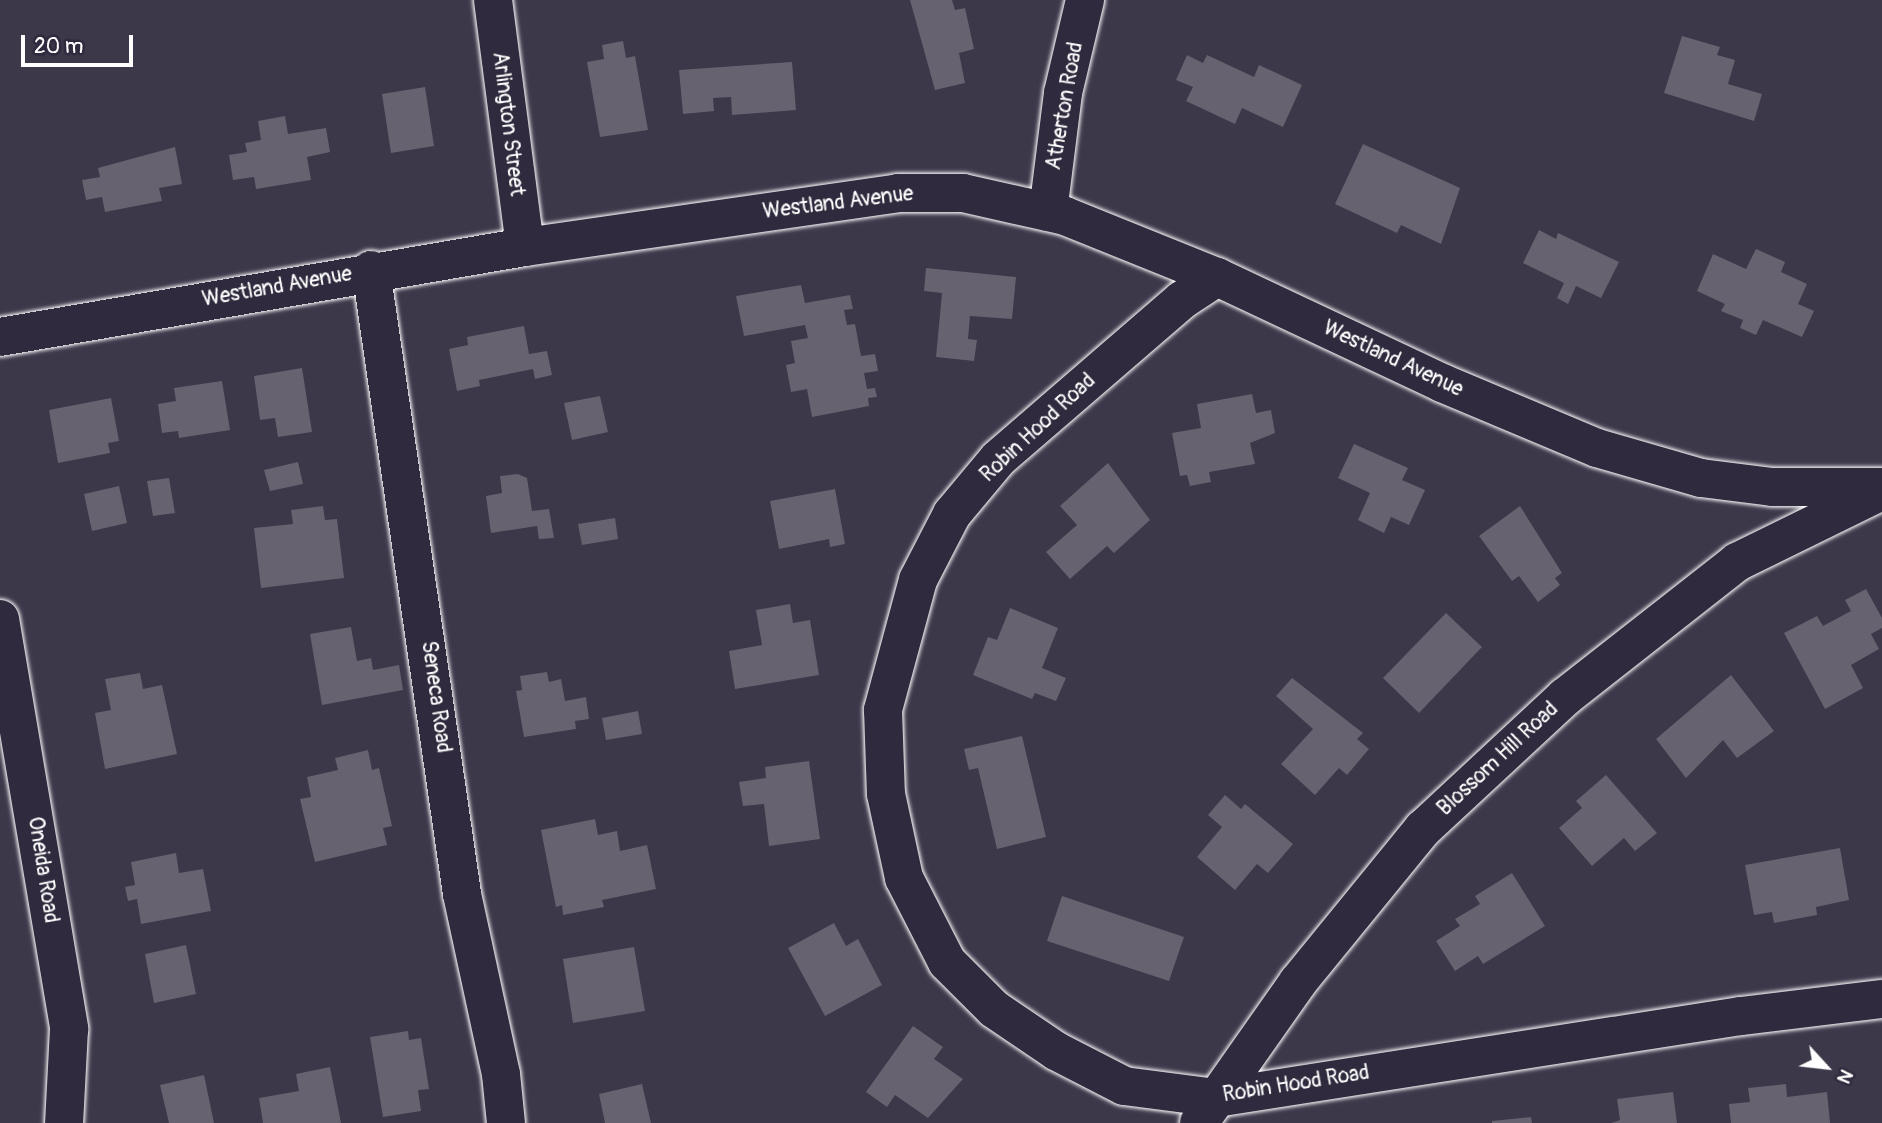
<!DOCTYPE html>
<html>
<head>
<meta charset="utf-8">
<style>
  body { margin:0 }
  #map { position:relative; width:1882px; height:1123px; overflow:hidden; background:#3c3749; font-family:Pangolin,sans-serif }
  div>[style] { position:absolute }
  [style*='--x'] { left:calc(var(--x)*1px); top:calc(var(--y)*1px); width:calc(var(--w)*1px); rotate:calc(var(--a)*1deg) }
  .building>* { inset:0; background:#666270 }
  .roads { filter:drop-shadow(0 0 2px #fff) drop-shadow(0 0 2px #fff) }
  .minor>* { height:38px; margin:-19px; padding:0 19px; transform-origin:19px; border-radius:19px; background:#2f2a3d }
  .tertiary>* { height:38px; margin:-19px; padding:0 19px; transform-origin:19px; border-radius:19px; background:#2f2a3d }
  span { translate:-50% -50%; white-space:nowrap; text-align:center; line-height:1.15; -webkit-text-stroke:6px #2f2a3d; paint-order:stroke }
  .street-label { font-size:21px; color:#fff }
  .north { position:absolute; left:1791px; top:1032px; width:70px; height:70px; -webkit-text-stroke:5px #2f2a3d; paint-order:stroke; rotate:117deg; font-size:19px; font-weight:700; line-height:28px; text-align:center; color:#fff }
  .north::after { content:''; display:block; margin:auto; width:24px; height:32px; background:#fff; clip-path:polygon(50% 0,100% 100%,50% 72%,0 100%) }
  .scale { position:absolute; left:21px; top:35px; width:112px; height:32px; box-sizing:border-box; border:4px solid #fff; border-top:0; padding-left:9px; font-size:21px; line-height:24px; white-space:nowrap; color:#fff; -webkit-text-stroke:5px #2f2a3d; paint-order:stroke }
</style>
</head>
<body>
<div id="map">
  <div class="building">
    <i style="clip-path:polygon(910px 0,952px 0,955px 10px,965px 8px,974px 49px,959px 53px,965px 83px,935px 90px)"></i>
    <i style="clip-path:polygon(1682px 36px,1720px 47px,1717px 55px,1735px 60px,1728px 84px,1762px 94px,1754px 121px,1664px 93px)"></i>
    <i style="clip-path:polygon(623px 41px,626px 58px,635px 56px,648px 130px,600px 137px,587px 62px,604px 59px,602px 45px)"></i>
    <i style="clip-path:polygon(1187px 55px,1203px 63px,1207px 55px,1254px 77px,1259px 65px,1302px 85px,1283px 127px,1242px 108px,1235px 124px,1186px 101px,1193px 87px,1176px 80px)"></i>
    <i style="clip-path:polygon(792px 62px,796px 110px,732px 115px,731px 97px,713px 98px,714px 111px,683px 114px,679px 70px)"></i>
    <i style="clip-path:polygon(425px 87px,434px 146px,391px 153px,382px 94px)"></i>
    <i style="clip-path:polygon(285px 116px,288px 134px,326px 128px,330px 152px,307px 157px,311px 180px,256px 189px,254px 177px,233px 180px,229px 155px,247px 152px,245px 143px,261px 140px,258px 121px)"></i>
    <i style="clip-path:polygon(1363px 144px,1460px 188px,1441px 244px,1401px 225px,1397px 233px,1335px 204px)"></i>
    <i style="clip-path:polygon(175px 147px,182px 184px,159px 188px,162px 201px,105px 212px,102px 197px,86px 200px,82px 180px,100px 177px,98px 168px)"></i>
    <i style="clip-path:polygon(1539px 230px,1556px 239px,1558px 233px,1619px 262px,1601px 298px,1576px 286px,1568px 304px,1557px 298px,1564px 283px,1523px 263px)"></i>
    <i style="clip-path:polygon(1756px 249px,1785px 262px,1781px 272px,1807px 284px,1798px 304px,1814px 311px,1802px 337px,1763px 320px,1756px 335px,1740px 328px,1743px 320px,1721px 311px,1725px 304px,1697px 291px,1713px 254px,1746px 269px)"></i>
    <i style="clip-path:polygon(926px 268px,1016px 277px,1012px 319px,970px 316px,968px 339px,977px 340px,974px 361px,936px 357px,942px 293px,924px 291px)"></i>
    <i style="clip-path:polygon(801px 285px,805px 303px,850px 295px,853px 309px,844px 310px,847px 325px,855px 324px,861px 356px,875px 354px,878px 371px,864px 373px,867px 389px,875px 388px,877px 397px,868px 398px,869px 406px,812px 417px,807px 389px,791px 392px,786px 365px,795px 363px,791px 341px,808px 338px,805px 325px,744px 336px,736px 296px)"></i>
    <i style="clip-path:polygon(524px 326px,529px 354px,547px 351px,552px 375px,535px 379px,533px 369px,479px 380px,480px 386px,457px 391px,449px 349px,468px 345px,467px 337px)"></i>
    <i style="clip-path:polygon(302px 368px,312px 432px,278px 437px,275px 418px,260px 420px,254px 376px)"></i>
    <i style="clip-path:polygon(222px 381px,230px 430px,179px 438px,178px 431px,162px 433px,158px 404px,176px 401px,174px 388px)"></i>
    <i style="clip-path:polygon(1252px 394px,1256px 413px,1271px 410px,1275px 433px,1250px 443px,1255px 464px,1209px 472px,1211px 482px,1190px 486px,1187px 475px,1180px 476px,1172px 433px,1201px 428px,1197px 404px)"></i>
    <i style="clip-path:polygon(600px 396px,608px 432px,572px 440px,564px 403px)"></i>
    <i style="clip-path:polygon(111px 398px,119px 441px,108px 443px,110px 453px,58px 463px,49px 410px)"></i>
    <i style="clip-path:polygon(1354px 444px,1408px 468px,1402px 480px,1425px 490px,1409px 525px,1391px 517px,1384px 533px,1358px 520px,1370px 493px,1338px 478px)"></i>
    <i style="clip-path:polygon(298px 462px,303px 484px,270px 491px,264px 470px)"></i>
    <i style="clip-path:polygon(1108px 463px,1150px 520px,1114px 553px,1107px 546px,1070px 579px,1046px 552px,1077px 525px,1060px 506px)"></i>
    <i style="clip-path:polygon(518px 474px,527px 478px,532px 511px,549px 509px,554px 538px,539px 539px,537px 526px,491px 533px,486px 496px,502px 493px,500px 476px)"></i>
    <i style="clip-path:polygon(169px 478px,175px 513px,153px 516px,147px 481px)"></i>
    <i style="clip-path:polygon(119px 486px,127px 523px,92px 531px,84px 494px)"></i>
    <i style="clip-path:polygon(835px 489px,845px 544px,830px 547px,829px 539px,779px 549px,770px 501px)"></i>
    <i style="clip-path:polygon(323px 506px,325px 520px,337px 519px,344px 578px,261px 588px,254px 528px,293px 524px,291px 510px)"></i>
    <i style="clip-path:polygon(1520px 506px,1562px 573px,1555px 578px,1560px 585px,1538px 602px,1519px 576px,1512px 581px,1479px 536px)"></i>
    <i style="clip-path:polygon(615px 518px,618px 539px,582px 545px,578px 524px)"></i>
    <i style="clip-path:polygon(1866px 589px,1882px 618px,1882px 628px,1871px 634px,1879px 649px,1851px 665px,1863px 688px,1825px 709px,1784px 633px,1817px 616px,1823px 626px,1851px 611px,1845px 600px)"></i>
    <i style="clip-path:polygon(790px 604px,793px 623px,810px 620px,819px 675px,735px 689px,729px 651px,762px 645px,756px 610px)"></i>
    <i style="clip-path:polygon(1010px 608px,1058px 628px,1042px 668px,1066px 678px,1056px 701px,1035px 693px,1032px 699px,973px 675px,988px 637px,997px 640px)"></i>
    <i style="clip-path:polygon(1446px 613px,1482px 647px,1419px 713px,1383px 678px)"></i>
    <i style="clip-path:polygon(351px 627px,357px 661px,371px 658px,373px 670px,399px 665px,403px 690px,322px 705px,310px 634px)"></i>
    <i style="clip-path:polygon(547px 672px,549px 682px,561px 679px,565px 701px,586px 697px,589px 719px,575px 721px,576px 729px,524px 737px,516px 691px,522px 690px,520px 676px)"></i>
    <i style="clip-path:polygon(140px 673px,143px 689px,162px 685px,177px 754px,105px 769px,95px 713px,111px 710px,105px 679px)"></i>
    <i style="clip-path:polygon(1731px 675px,1774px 731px,1737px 758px,1723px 740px,1686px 778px,1656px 739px)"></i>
    <i style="clip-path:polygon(1292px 678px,1363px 733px,1357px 739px,1369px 749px,1347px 775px,1339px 768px,1315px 795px,1281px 764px,1313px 729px,1276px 696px)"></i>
    <i style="clip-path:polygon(638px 711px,642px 734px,606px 740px,602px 718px)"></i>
    <i style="clip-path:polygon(1022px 736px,1046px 837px,997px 849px,978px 768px,969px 770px,964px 749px)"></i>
    <i style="clip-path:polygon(368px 750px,372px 770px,379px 768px,392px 826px,383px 828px,387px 845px,315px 862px,300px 799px,311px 797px,307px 777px,338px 770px,335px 758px)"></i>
    <i style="clip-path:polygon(809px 761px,820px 839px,769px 846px,764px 804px,743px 806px,739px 782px,766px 778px,765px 767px)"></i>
    <i style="clip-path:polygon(1606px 775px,1657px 833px,1635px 851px,1624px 838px,1592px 866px,1559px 828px,1582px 808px,1576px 801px)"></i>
    <i style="clip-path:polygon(1225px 795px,1241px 809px,1245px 804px,1293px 844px,1268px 873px,1257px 864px,1235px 890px,1197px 857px,1222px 827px,1208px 815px)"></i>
    <i style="clip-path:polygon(595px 819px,598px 835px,617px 831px,620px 851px,647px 845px,656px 889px,602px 900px,604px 907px,563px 915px,562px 905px,556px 907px,541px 830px)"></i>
    <i style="clip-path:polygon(1840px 848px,1849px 900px,1816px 907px,1817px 915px,1774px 923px,1772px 912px,1754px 915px,1745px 865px)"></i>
    <i style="clip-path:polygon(176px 853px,179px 873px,203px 869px,211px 911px,141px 924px,137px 899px,128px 901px,125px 887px,135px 885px,131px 862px)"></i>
    <i style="clip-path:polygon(1512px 873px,1545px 926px,1483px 964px,1478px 956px,1455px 971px,1436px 941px,1460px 926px,1455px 919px,1480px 904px,1475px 896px)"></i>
    <i style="clip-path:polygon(1062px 896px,1184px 937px,1169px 981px,1047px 941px)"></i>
    <i style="clip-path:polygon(834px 923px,846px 946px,858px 939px,882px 985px,825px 1016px,788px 948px)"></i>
    <i style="clip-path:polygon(186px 945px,196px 994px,154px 1003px,145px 954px)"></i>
    <i style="clip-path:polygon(634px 947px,645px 1011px,573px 1023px,563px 959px)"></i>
    <i style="clip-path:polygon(913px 1026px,943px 1047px,934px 1059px,963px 1079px,928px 1118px,895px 1095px,887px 1107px,866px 1092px)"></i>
    <i style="clip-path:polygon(408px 1031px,409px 1040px,421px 1038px,429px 1089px,418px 1090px,421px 1111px,383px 1117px,370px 1037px)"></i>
    <i style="clip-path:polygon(330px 1067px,341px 1123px,263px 1123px,259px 1098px,299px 1091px,296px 1074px)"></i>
    <i style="clip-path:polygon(204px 1075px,214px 1123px,169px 1123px,160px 1085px)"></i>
    <i style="clip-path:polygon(642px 1084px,651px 1123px,605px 1123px,599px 1094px)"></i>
    <i style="clip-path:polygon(1786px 1084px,1787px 1097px,1827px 1092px,1830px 1123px,1731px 1123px,1729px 1104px,1750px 1102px,1748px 1088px)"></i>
    <i style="clip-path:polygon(1673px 1092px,1677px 1123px,1611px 1123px,1620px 1120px,1617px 1099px)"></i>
    <i style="clip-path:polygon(1531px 1117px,1532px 1123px,1492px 1123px,1492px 1121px)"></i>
  </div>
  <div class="roads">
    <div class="minor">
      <i style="--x:1048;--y:212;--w:120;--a:-82.8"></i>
      <i style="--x:1063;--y:93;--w:96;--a:-76.7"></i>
      <i style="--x:371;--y:270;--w:631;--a:81.7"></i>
      <i style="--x:462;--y:894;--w:184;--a:77.8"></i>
      <i style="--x:501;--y:1074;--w:49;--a:84.2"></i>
      <i style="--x:1217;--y:277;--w:42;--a:146.7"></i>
      <i style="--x:1182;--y:300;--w:243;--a:139.2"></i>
      <i style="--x:998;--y:459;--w:72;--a:129.9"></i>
      <i style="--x:952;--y:514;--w:74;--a:117.3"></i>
      <i style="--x:918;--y:580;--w:135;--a:105.1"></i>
      <i style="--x:883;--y:710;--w:84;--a:88"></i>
      <i style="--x:886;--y:794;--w:86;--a:77.9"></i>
      <i style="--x:904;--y:878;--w:94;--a:62.9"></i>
      <i style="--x:947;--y:962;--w:66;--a:45"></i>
      <i style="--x:994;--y:1009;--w:75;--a:34.1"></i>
      <i style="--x:1056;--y:1051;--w:76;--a:27.2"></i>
      <i style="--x:1124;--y:1086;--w:93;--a:7.4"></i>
      <i style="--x:1216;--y:1098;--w:531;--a:-8.88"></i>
      <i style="--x:1741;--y:1016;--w:142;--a:-6.9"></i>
      <i style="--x:0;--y:337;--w:533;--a:-9.73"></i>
      <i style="--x:0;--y:619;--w:416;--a:80.4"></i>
      <i style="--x:69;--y:1029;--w:94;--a:93"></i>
    </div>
    <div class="tertiary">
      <i style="--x:493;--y:0;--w:249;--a:82.6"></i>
      <i style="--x:525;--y:247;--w:377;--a:-8.2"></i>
      <i style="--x:898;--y:193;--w:65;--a:0"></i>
      <i style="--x:963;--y:193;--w:105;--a:12.7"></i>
      <i style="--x:1065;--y:216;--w:164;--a:21.9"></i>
      <i style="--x:1217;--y:277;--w:249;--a:25.2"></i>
      <i style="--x:1442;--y:383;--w:168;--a:22.8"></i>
      <i style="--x:1597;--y:448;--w:108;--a:16.1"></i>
      <i style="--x:1701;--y:478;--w:72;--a:7.2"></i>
      <i style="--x:1772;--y:487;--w:110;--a:0"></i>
      <i style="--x:1199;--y:1123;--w:172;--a:-54.9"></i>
      <i style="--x:1298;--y:982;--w:198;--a:-50.8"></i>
      <i style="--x:1423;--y:829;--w:194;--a:-42.9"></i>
      <i style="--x:1565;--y:697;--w:219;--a:-38.1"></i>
      <i style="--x:1737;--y:562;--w:161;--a:-26.1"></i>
    </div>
  </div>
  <div class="street-label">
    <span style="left:1065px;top:106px;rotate:-80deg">Atherton Road</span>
    <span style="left:508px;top:124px;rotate:83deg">Arlington Street</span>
    <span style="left:838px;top:203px;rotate:-7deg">Westland Avenue</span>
    <span style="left:277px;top:287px;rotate:-10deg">Westland Avenue</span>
    <span style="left:1393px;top:359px;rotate:25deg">Westland Avenue</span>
    <span style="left:1038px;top:428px;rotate:-43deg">Robin Hood Road</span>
    <span style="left:436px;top:697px;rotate:82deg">Seneca Road</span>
    <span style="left:1498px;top:759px;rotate:-43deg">Blossom Hill Road</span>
    <span style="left:43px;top:870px;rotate:81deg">Oneida Road</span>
    <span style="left:1296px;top:1084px;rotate:-9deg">Robin Hood Road</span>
  </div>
  <div class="north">N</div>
  <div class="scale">20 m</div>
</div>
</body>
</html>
